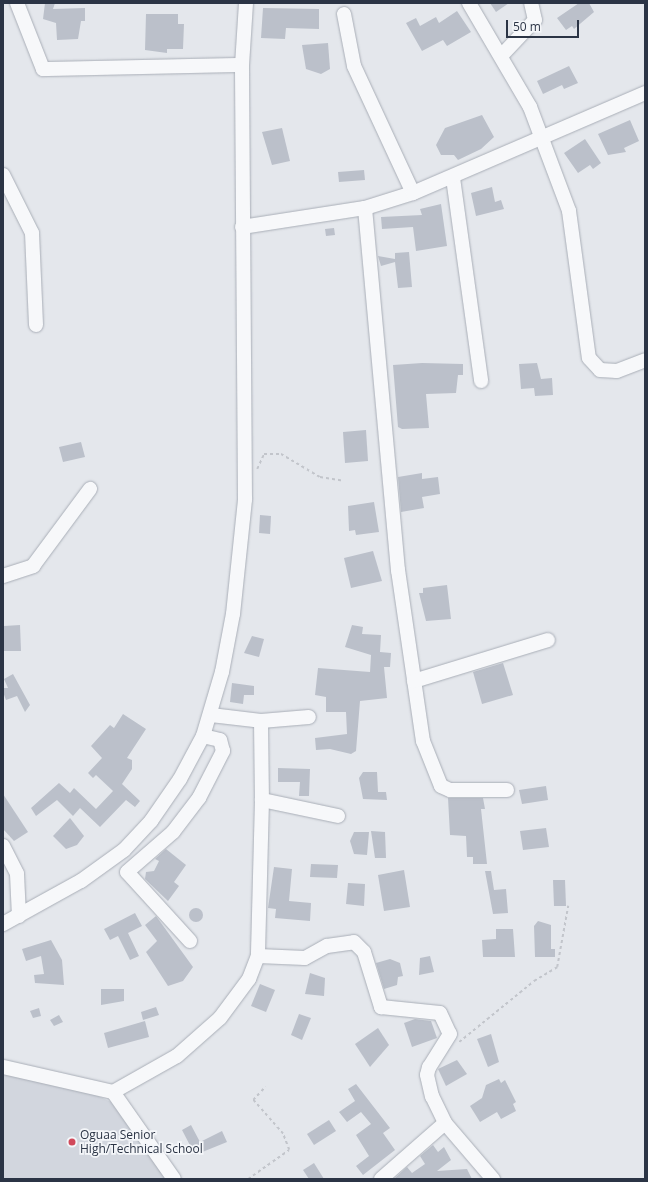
<!DOCTYPE html>
<html>
<head>
<meta charset="utf-8">
<style>
  body { margin:0 }
  #map { position:relative; width:648px; height:1182px; overflow:hidden; background:#e4e7ec; font-family:"Open Sans",sans-serif }
  div>[style] { position:absolute }
  [style*='--x'] { left:calc(var(--x)*1px); top:calc(var(--y)*1px); width:calc(var(--w)*1px); rotate:calc(var(--a)*1deg) }
  .built>* { inset:0; background:#d2d6de }
  .building>* { inset:0; background:#bbc0ca }
  .round { border-radius:50% }
  .path>* { height:1.5px; margin-top:-0.75px; transform-origin:0; background:repeating-linear-gradient(90deg,#c2c5cb 0 3px,transparent 0 6px) }
  .roads { filter:drop-shadow(0 0 1px #a9aeb7) drop-shadow(0 0 1px #a9aeb7) }
  .minor>* { height:14px; margin:-7px; padding:0 7px; transform-origin:7px; border-radius:7px; background:#f7f8fa }
  .dots>* { width:11px; height:11px; translate:-50% -50%; box-sizing:border-box; border:2px solid #f4f6f9; border-radius:50% }
  span { translate:-50% -50%; white-space:nowrap; text-align:center; line-height:1.15; -webkit-text-stroke:3.5px #f4f6f9; paint-order:stroke }
  .poi-label { font-size:12px; color:#2b3445 }
  .left { translate:0 -50%; text-align:left }
  .frame { position:absolute; inset:0; border:4px solid #2b3445; pointer-events:none }
  .scale { position:absolute; left:506px; top:20px; width:73px; height:18px; box-sizing:border-box; border:2px solid #2b3445; border-top:0; padding-left:5px; font-size:12px; line-height:14px; white-space:nowrap; color:#2b3445; -webkit-text-stroke:3px #f4f6f9; paint-order:stroke }
</style>
</head>
<body>
<div id="map">
  <div class="built">
    <i style="clip-path:polygon(3px 1074px,94px 1094px,111px 1102px,166px 1179px,3px 1179px)"></i>
  </div>
  <div class="building">
    <i style="clip-path:polygon(45px 3px,55px 3px,53px 9px,85px 8px,85px 21px,81px 21px,78px 39px,57px 40px,56px 23px,43px 19px)"></i>
    <i style="clip-path:polygon(490px 3px,509px 3px,496px 12px)"></i>
    <i style="clip-path:polygon(579px 3px,589px 3px,594px 12px,574px 29px,572px 26px,566px 30px,557px 18px)"></i>
    <i style="clip-path:polygon(263px 8px,319px 9px,319px 29px,286px 28px,285px 39px,261px 38px)"></i>
    <i style="clip-path:polygon(457px 11px,471px 32px,447px 46px,443px 40px,422px 51px,406px 23px,416px 18px,420px 26px,436px 17px,439px 23px)"></i>
    <i style="clip-path:polygon(146px 14px,178px 14px,178px 24px,184px 24px,183px 49px,167px 49px,167px 53px,145px 50px)"></i>
    <i style="clip-path:polygon(328px 43px,330px 69px,321px 74px,306px 69px,302px 45px)"></i>
    <i style="clip-path:polygon(569px 66px,578px 83px,564px 89px,562px 85px,543px 94px,537px 81px)"></i>
    <i style="clip-path:polygon(482px 115px,494px 137px,481px 149px,458px 160px,454px 155px,441px 155px,436px 145px,445px 128px)"></i>
    <i style="clip-path:polygon(630px 120px,639px 141px,624px 148px,626px 152px,608px 155px,598px 134px)"></i>
    <i style="clip-path:polygon(282px 128px,290px 161px,272px 165px,262px 132px)"></i>
    <i style="clip-path:polygon(585px 139px,601px 163px,593px 169px,590px 165px,578px 173px,564px 153px)"></i>
    <i style="clip-path:polygon(364px 170px,365px 180px,339px 182px,338px 172px)"></i>
    <i style="clip-path:polygon(492px 187px,495px 202px,501px 200px,504px 209px,476px 216px,471px 193px)"></i>
    <i style="clip-path:polygon(441px 204px,447px 246px,416px 251px,413px 227px,382px 229px,381px 217px,422px 215px,420px 209px)"></i>
    <i style="clip-path:polygon(334px 228px,335px 235px,326px 236px,325px 229px)"></i>
    <i style="clip-path:polygon(409px 252px,412px 287px,398px 288px,395px 262px,381px 266px,378px 256px,395px 259px,395px 253px)"></i>
    <i style="clip-path:polygon(422px 363px,463px 364px,463px 375px,458px 375px,456px 393px,426px 394px,429px 428px,402px 429px,398px 427px,393px 365px)"></i>
    <i style="clip-path:polygon(537px 363px,541px 379px,552px 378px,553px 395px,535px 396px,534px 388px,521px 389px,519px 364px)"></i>
    <i style="clip-path:polygon(366px 430px,368px 461px,345px 463px,343px 432px)"></i>
    <i style="clip-path:polygon(81px 442px,85px 457px,63px 462px,59px 447px)"></i>
    <i style="clip-path:polygon(422px 473px,422px 479px,438px 477px,440px 494px,422px 497px,424px 508px,401px 512px,398px 477px)"></i>
    <i style="clip-path:polygon(374px 502px,379px 532px,356px 535px,355px 530px,349px 531px,348px 506px)"></i>
    <i style="clip-path:polygon(260px 515px,271px 516px,270px 534px,259px 533px)"></i>
    <i style="clip-path:polygon(373px 551px,382px 581px,351px 588px,344px 558px)"></i>
    <i style="clip-path:polygon(447px 585px,451px 619px,426px 621px,419px 593px,423px 593px,423px 588px)"></i>
    <i style="clip-path:polygon(20px 625px,21px 651px,4px 651px,4px 626px)"></i>
    <i style="clip-path:polygon(352px 625px,363px 627px,362px 634px,381px 635px,380px 652px,391px 653px,390px 667px,384px 667px,387px 698px,360px 701px,356px 751px,351px 754px,330px 749px,316px 750px,315px 738px,347px 734px,346px 712px,326px 712px,326px 697px,315px 695px,318px 668px,370px 672px,371px 655px,345px 647px)"></i>
    <i style="clip-path:polygon(252px 636px,264px 639px,259px 657px,244px 653px)"></i>
    <i style="clip-path:polygon(503px 663px,513px 695px,482px 704px,473px 672px)"></i>
    <i style="clip-path:polygon(13px 674px,30px 705px,25px 712px,17px 696px,6px 700px,3px 692px,3px 688px,8px 688px,4px 679px)"></i>
    <i style="clip-path:polygon(232px 683px,254px 686px,254px 695px,244px 695px,243px 704px,230px 702px)"></i>
    <i style="clip-path:polygon(123px 714px,146px 729px,127px 758px,132px 760px,132px 769px,122px 784px,140px 801px,135px 807px,126px 800px,100px 827px,80px 808px,73px 816px,57px 800px,36px 816px,31px 808px,59px 783px,70px 793px,74px 788px,96px 809px,113px 791px,96px 775px,93px 778px,88px 773px,102px 758px,91px 746px,110px 725px,114px 728px)"></i>
    <i style="clip-path:polygon(278px 768px,310px 769px,309px 796px,299px 796px,300px 782px,278px 782px)"></i>
    <i style="clip-path:polygon(363px 772px,377px 772px,378px 792px,386px 792px,387px 800px,363px 799px,359px 778px)"></i>
    <i style="clip-path:polygon(546px 786px,548px 800px,522px 804px,519px 790px)"></i>
    <i style="clip-path:polygon(3px 794px,28px 832px,14px 841px,3px 829px)"></i>
    <i style="clip-path:polygon(448px 798px,483px 798px,485px 809px,481px 809px,487px 864px,473px 864px,473px 857px,467px 857px,466px 836px,450px 835px)"></i>
    <i style="clip-path:polygon(70px 818px,84px 836px,77px 845px,66px 849px,53px 836px)"></i>
    <i style="clip-path:polygon(546px 828px,549px 847px,523px 850px,520px 831px)"></i>
    <i style="clip-path:polygon(371px 831px,385px 832px,386px 858px,375px 858px)"></i>
    <i style="clip-path:polygon(354px 832px,369px 832px,367px 855px,354px 854px,350px 841px)"></i>
    <i style="clip-path:polygon(166px 849px,186px 865px,174px 882px,179px 886px,168px 901px,145px 879px,146px 872px,154px 871px,159px 861px,155px 859px)"></i>
    <i style="clip-path:polygon(311px 864px,338px 865px,337px 878px,310px 877px)"></i>
    <i style="clip-path:polygon(274px 867px,292px 869px,289px 901px,311px 903px,310px 921px,275px 918px,276px 909px,268px 908px)"></i>
    <i style="clip-path:polygon(404px 870px,410px 907px,384px 911px,378px 875px)"></i>
    <i style="clip-path:polygon(485px 871px,491px 871px,494px 890px,506px 889px,508px 913px,493px 914px)"></i>
    <i style="clip-path:polygon(553px 880px,565px 880px,566px 906px,554px 906px)"></i>
    <i style="clip-path:polygon(348px 883px,365px 884px,364px 906px,346px 904px)"></i>
    <i class="round" style="left:189px;top:908px;width:14px;height:14px"></i>
    <i style="clip-path:polygon(135px 913px,142px 926px,128px 933px,139px 956px,130px 960px,118px 936px,110px 940px,104px 929px)"></i>
    <i style="clip-path:polygon(156px 916px,193px 967px,183px 981px,168px 986px,146px 952px,157px 941px,145px 925px)"></i>
    <i style="clip-path:polygon(538px 921px,551px 925px,551px 949px,555px 949px,555px 957px,535px 957px,534px 926px)"></i>
    <i style="clip-path:polygon(496px 929px,513px 929px,515px 957px,483px 957px,482px 940px,496px 939px)"></i>
    <i style="clip-path:polygon(51px 940px,62px 960px,64px 985px,35px 983px,34px 975px,44px 974px,41px 956px,26px 961px,22px 949px)"></i>
    <i style="clip-path:polygon(430px 956px,434px 972px,419px 975px,420px 958px)"></i>
    <i style="clip-path:polygon(390px 959px,400px 963px,403px 976px,398px 977px,397px 985px,384px 989px,376px 963px)"></i>
    <i style="clip-path:polygon(310px 973px,325px 978px,324px 996px,305px 994px)"></i>
    <i style="clip-path:polygon(260px 984px,275px 990px,266px 1012px,251px 1006px)"></i>
    <i style="clip-path:polygon(101px 989px,124px 989px,124px 1001px,101px 1005px)"></i>
    <i style="clip-path:polygon(156px 1007px,159px 1015px,143px 1020px,141px 1012px)"></i>
    <i style="clip-path:polygon(39px 1008px,41px 1016px,33px 1018px,30px 1011px)"></i>
    <i style="clip-path:polygon(299px 1014px,311px 1018px,302px 1040px,291px 1035px)"></i>
    <i style="clip-path:polygon(59px 1015px,63px 1022px,54px 1026px,50px 1020px)"></i>
    <i style="clip-path:polygon(415px 1019px,431px 1021px,437px 1038px,412px 1047px,404px 1023px)"></i>
    <i style="clip-path:polygon(145px 1021px,149px 1037px,108px 1048px,104px 1033px)"></i>
    <i style="clip-path:polygon(378px 1028px,389px 1045px,370px 1067px,355px 1044px)"></i>
    <i style="clip-path:polygon(491px 1034px,499px 1062px,488px 1067px,477px 1039px)"></i>
    <i style="clip-path:polygon(457px 1060px,467px 1074px,446px 1086px,438px 1069px)"></i>
    <i style="clip-path:polygon(499px 1079px,501px 1083px,505px 1080px,516px 1102px,513px 1104px,516px 1111px,501px 1119px,497px 1112px,480px 1122px,470px 1106px,482px 1098px,486px 1085px)"></i>
    <i style="clip-path:polygon(356px 1084px,390px 1128px,383px 1133px,395px 1150px,363px 1175px,356px 1166px,369px 1156px,356px 1135px,371px 1124px,361px 1112px,347px 1122px,339px 1112px,355px 1101px,348px 1089px)"></i>
    <i style="clip-path:polygon(329px 1120px,336px 1131px,314px 1145px,307px 1134px)"></i>
    <i style="clip-path:polygon(191px 1125px,200px 1142px,222px 1131px,227px 1142px,195px 1155px,182px 1130px)"></i>
    <i style="clip-path:polygon(433px 1145px,438px 1152px,444px 1147px,451px 1160px,437px 1171px,467px 1169px,472px 1179px,394px 1179px,407px 1167px,412px 1173px,425px 1164px,420px 1156px)"></i>
    <i style="clip-path:polygon(314px 1163px,324px 1179px,309px 1179px,303px 1170px)"></i>
  </div>
  <div class="path">
    <i style="--x:257;--y:469;--w:17;--a:-65"></i>
    <i style="--x:264;--y:454;--w:17;--a:0"></i>
    <i style="--x:281;--y:454;--w:45;--a:30.5"></i>
    <i style="--x:320;--y:477;--w:24;--a:9"></i>
    <i style="--x:459;--y:1042;--w:97;--a:-39.1"></i>
    <i style="--x:534;--y:981;--w:27;--a:-31"></i>
    <i style="--x:557;--y:967;--w:62;--a:-79.8"></i>
    <i style="--x:248;--y:1179;--w:50;--a:-35.3"></i>
    <i style="--x:289;--y:1150;--w:17;--a:-111"></i>
    <i style="--x:283;--y:1134;--w:45;--a:-131.4"></i>
    <i style="--x:253;--y:1100;--w:18;--a:-47"></i>
  </div>
  <div class="roads">
    <div class="minor">
      <i style="--x:17;--y:3;--w:71;--a:68.5"></i>
      <i style="--x:43;--y:69;--w:199;--a:-1.2"></i>
      <i style="--x:469;--y:3;--w:121;--a:59.6"></i>
      <i style="--x:530;--y:107;--w:111;--a:69.4"></i>
      <i style="--x:569;--y:211;--w:148;--a:82.3"></i>
      <i style="--x:589;--y:358;--w:16;--a:47"></i>
      <i style="--x:600;--y:370;--w:17;--a:3"></i>
      <i style="--x:617;--y:371;--w:30;--a:-21"></i>
      <i style="--x:344;--y:14;--w:53;--a:79.1"></i>
      <i style="--x:354;--y:66;--w:140;--a:65.1"></i>
      <i style="--x:502;--y:55;--w:48;--a:-46.7"></i>
      <i style="--x:535;--y:20;--w:17;--a:-103"></i>
      <i style="--x:3;--y:175;--w:65;--a:63.4"></i>
      <i style="--x:32;--y:233;--w:92;--a:87.5"></i>
      <i style="--x:453;--y:178;--w:205;--a:82.1"></i>
      <i style="--x:365;--y:208;--w:364;--a:84.8"></i>
      <i style="--x:398;--y:570;--w:173;--a:81.7"></i>
      <i style="--x:423;--y:741;--w:48;--a:68.2"></i>
      <i style="--x:441;--y:786;--w:10;--a:24"></i>
      <i style="--x:450;--y:790;--w:57;--a:0"></i>
      <i style="--x:242;--y:227;--w:124;--a:-8.8"></i>
      <i style="--x:365;--y:208;--w:50;--a:-17.4"></i>
      <i style="--x:413;--y:193;--w:253;--a:-23.3"></i>
      <i style="--x:3;--y:576;--w:32;--a:-18"></i>
      <i style="--x:33;--y:566;--w:96;--a:-53.5"></i>
      <i style="--x:414;--y:681;--w:140;--a:-17"></i>
      <i style="--x:211;--y:715;--w:50;--a:6.8"></i>
      <i style="--x:261;--y:721;--w:48;--a:-4.8"></i>
      <i style="--x:261;--y:721;--w:79;--a:89.3"></i>
      <i style="--x:338;--y:816;--w:78;--a:-168.1"></i>
      <i style="--x:262;--y:800;--w:156;--a:91.5"></i>
      <i style="--x:258;--y:956;--w:47;--a:2.4"></i>
      <i style="--x:305;--y:958;--w:25;--a:-29"></i>
      <i style="--x:327;--y:946;--w:27;--a:-8"></i>
      <i style="--x:354;--y:942;--w:14;--a:45"></i>
      <i style="--x:364;--y:952;--w:58;--a:72.8"></i>
      <i style="--x:381;--y:1007;--w:59;--a:5.8"></i>
      <i style="--x:440;--y:1013;--w:23;--a:65"></i>
      <i style="--x:450;--y:1034;--w:39;--a:122"></i>
      <i style="--x:429;--y:1067;--w:8;--a:104"></i>
      <i style="--x:427;--y:1075;--w:22;--a:77"></i>
      <i style="--x:432;--y:1096;--w:30;--a:64"></i>
      <i style="--x:445;--y:1123;--w:74;--a:49.4"></i>
      <i style="--x:3;--y:846;--w:31;--a:63"></i>
      <i style="--x:17;--y:874;--w:42;--a:87.3"></i>
      <i style="--x:3;--y:924;--w:89;--a:-28.9"></i>
      <i style="--x:81;--y:881;--w:53;--a:-35.8"></i>
      <i style="--x:124;--y:850;--w:40;--a:-47"></i>
      <i style="--x:151;--y:821;--w:51;--a:-55.4"></i>
      <i style="--x:180;--y:779;--w:49;--a:-61.9"></i>
      <i style="--x:203;--y:736;--w:67;--a:-73.5"></i>
      <i style="--x:222;--y:672;--w:59;--a:-79.3"></i>
      <i style="--x:233;--y:614;--w:116;--a:-84"></i>
      <i style="--x:245;--y:499;--w:434;--a:-90.4"></i>
      <i style="--x:242;--y:65;--w:62;--a:-86.3"></i>
      <i style="--x:190;--y:941;--w:93;--a:-132.4"></i>
      <i style="--x:127;--y:872;--w:61;--a:-41"></i>
      <i style="--x:173;--y:832;--w:43;--a:-52.6"></i>
      <i style="--x:199;--y:798;--w:53;--a:-62.9"></i>
      <i style="--x:223;--y:751;--w:11;--a:-105"></i>
      <i style="--x:220;--y:740;--w:17;--a:-167"></i>
      <i style="--x:3;--y:1067;--w:113;--a:12.8"></i>
      <i style="--x:113;--y:1092;--w:106;--a:55"></i>
      <i style="--x:113;--y:1092;--w:73;--a:-29.4"></i>
      <i style="--x:177;--y:1056;--w:57;--a:-41.5"></i>
      <i style="--x:220;--y:1018;--w:49;--a:-53.4"></i>
      <i style="--x:249;--y:979;--w:25;--a:-69"></i>
      <i style="--x:381;--y:1179;--w:85;--a:-41.2"></i>
    </div>
  </div>
  <div class="dots">
    <i style="left:72px;top:1142px;background:#d1495b"></i>
  </div>
  <div class="poi-label">
    <span class="left" style="left:80px;top:1142px">Oguaa Senior<br>High/Technical School</span>
  </div>
  <div class="frame"></div>
  <div class="scale">50 m</div>
</div>
</body>
</html>
